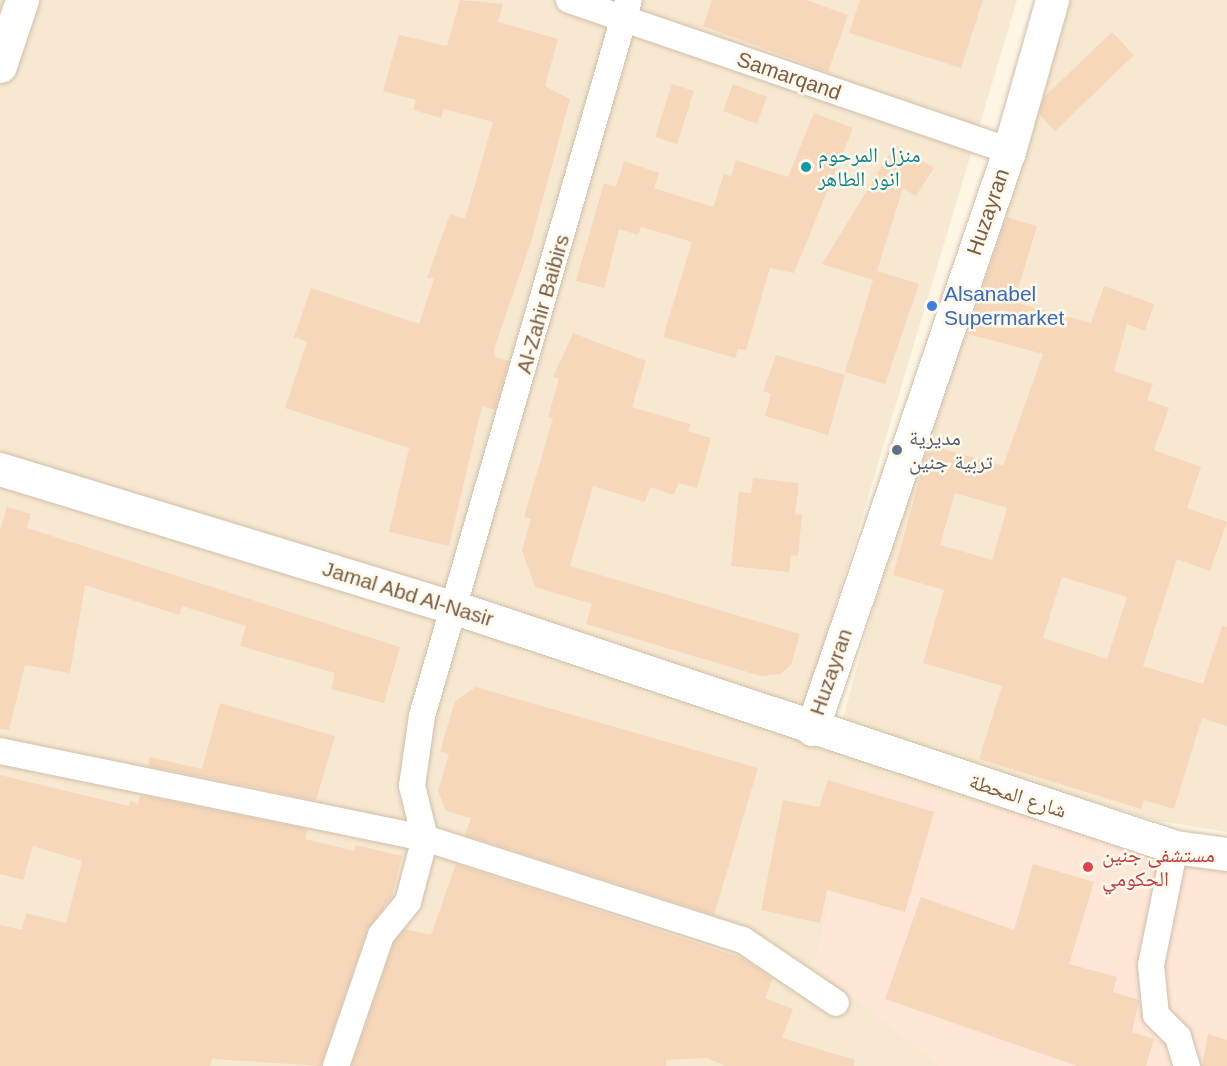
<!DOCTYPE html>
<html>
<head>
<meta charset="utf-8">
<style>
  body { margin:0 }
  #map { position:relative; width:1227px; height:1066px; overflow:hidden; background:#fef6e4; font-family:Arial,"Noto Naskh Arabic",sans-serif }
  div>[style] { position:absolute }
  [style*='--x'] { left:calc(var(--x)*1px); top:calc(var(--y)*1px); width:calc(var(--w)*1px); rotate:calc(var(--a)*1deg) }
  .residential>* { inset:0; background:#f7e9d1 }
  .commercial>* { inset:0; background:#ffe7d7 }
  .building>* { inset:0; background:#f6d7b9 }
  .roads { filter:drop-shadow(0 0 2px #d1bea9) drop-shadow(0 0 2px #d1bea9) }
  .street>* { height:26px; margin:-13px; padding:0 13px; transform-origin:13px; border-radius:13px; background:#fff }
  .secondary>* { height:33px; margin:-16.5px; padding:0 16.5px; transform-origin:16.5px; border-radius:16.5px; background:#fff }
  .dots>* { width:16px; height:16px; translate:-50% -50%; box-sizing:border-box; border:3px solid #fff9ec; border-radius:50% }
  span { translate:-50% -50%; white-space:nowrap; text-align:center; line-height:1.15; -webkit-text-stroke:5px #fff9ec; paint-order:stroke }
  .street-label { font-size:21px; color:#795d47 }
  .culture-label { font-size:21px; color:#0d838f }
  .left { translate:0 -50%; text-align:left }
  .shop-label { font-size:21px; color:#366cbe }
  .service-label { font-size:21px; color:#4e5e75 }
  .health-label { font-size:21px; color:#be3a42 }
</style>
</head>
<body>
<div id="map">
  <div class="residential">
    <i style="clip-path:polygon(0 0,1017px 0,805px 708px,1227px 855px,1227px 1066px,0 1066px)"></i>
    <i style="clip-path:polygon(1042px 0,1227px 0,1227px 832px,1153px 820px,841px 725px)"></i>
  </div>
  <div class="commercial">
    <i style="clip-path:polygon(859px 772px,1227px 871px,1227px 1066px,939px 1066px,814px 966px)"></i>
  </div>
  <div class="building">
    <i style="clip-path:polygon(460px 0,503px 4px,498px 22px,558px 39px,545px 86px,570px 99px,531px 242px,494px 349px,495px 357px,509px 361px,495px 410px,482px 406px,449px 546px,389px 532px,409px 448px,285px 408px,307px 342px,294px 337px,311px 288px,419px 324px,434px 279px,427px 278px,450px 214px,465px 219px,493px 122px,444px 109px,441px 118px,413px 110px,416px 100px,383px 91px,399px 35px,447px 46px)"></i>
    <i style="clip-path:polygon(712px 0,807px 0,848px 15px,828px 72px,703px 26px)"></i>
    <i style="clip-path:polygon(860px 0,983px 0,961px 68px,849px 33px)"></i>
    <i style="clip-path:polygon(1112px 32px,1134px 55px,1055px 131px,1039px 114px,1044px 97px)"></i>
    <i style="clip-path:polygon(672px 84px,694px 91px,677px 144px,655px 137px)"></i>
    <i style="clip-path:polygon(733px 84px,767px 97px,757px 124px,723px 111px)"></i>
    <i style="clip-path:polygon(814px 113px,853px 128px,794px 273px,770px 268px,746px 350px,738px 349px,735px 358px,663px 337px,692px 242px,641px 227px,638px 235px,619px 229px,604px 288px,576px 281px,604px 183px,616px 187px,624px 161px,659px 173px,654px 188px,713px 207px,724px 174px,731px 176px,736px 160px,788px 177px)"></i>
    <i style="clip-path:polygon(895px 145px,934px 168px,916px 196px,903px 188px,877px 271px,919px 284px,885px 384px,845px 372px,873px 280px,822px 264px)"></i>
    <i style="clip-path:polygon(evenodd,1006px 217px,1037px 226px,1014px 302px,1091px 323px,1104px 286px,1154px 304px,1145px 331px,1127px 324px,1114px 371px,1153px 384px,1147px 400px,1169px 408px,1154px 450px,1201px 467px,1187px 508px,1227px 522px,1210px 571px,1177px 559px,1143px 666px,1203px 684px,1222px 626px,1227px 627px,1227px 726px,1202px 718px,1174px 809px,1144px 800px,1141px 809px,979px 759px,1002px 686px,923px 663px,944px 590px,893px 575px,929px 445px,1003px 466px,1043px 354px,968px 334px,1006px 217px,955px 493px,1007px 508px,992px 560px,940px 545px,955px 493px,1006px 217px,1062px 577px,1127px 597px,1107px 659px,1043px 638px,1062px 577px)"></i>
    <i style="clip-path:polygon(573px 333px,646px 361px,632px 407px,690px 424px,688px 431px,711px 438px,697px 488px,678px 483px,674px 495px,650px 487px,645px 502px,593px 486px,570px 566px,800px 634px,791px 665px,780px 674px,761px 676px,586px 624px,592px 604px,535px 587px,522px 550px,531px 519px,524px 517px,553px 418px,548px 417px,559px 379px,553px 377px)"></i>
    <i style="clip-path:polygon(776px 355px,845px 375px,828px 435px,765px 416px,771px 394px,763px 391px)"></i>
    <i style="clip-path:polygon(753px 478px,799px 483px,795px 514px,802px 515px,798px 556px,791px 555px,789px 572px,731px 566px,739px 492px,751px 493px)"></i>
    <i style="clip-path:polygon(7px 507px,31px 514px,27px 528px,400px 647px,384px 703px,331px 689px,335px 673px,240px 646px,246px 626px,182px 606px,179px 615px,85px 585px,70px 673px,25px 665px,9px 730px,0 729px,0 530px)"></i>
    <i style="clip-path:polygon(476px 687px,758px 768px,714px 915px,465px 835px,471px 818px,446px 811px,438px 791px,449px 754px,440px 751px,455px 701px)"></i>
    <i style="clip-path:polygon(220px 703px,335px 736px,316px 800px,148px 766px,150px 757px,202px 769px)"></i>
    <i style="clip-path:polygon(0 775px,129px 806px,130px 801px,138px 804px,140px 795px,308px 829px,305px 839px,354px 851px,356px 845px,402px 856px,391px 899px,367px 930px,321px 1066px,212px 1059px,210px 1066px,0 1066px,0 925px,22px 930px,26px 913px,66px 923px,82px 861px,33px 846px,23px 880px,0 874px)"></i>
    <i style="clip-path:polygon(828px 780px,934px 812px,905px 912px,827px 890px,820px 923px,761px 910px,783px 800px,819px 807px)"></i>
    <i style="clip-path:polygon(456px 864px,742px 958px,773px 978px,765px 998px,793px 1009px,782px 1038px,855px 1060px,854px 1066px,726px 1066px,707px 1058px,666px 1060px,666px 1066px,352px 1066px,394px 942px,405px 929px,431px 935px)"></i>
    <i style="clip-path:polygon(1033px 864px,1094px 882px,1069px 964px,1117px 977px,1113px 992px,1139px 1000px,1132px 1032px,1154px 1039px,1146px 1066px,1077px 1066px,885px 999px,921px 897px,1014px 930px)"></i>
    <i style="clip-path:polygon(1208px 1034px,1227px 1040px,1227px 1066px,1202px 1066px)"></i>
  </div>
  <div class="roads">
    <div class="street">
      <i style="--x:569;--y:0;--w:465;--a:18.9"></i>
      <i style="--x:0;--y:751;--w:434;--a:11.6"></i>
      <i style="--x:425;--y:838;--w:334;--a:17.8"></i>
      <i style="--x:743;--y:940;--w:112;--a:34.1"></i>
      <i style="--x:1175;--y:847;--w:120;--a:101.5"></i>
      <i style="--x:1151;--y:965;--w:50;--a:84.3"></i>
      <i style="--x:1156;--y:1015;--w:31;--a:45"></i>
      <i style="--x:1178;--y:1037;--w:30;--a:73"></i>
      <i style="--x:336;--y:1066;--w:139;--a:-71"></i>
      <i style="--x:381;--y:935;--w:43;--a:-50.7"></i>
      <i style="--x:408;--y:902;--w:66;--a:-75.1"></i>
      <i style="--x:425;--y:838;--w:54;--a:-104"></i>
      <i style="--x:412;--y:786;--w:71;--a:-81.9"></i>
      <i style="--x:422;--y:716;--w:745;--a:-73.88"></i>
    </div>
    <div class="secondary">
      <i style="--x:0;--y:66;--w:70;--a:-71.6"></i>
      <i style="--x:0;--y:469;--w:477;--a:17"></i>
      <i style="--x:456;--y:608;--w:758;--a:18.39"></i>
      <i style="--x:1175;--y:847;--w:52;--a:7.7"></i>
      <i style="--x:812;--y:729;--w:611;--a:-71.18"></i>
      <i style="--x:1009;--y:151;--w:157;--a:-74.1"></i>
    </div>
  </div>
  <div class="dots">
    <i style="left:806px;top:167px;background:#0f9aa8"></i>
    <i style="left:932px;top:306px;background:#3f7fe0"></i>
    <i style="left:897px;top:450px;background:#5c6f8a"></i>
    <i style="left:1088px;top:867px;background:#e0444e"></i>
  </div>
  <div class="street-label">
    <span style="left:789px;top:76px;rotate:19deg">Samarqand</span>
    <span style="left:988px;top:212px;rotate:-71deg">Huzayran</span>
    <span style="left:543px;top:304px;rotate:-74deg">Al-Zahir Baibirs</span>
    <span style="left:408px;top:594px;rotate:17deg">Jamal Abd Al-Nasir</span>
    <span style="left:831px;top:672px;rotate:-71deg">Huzayran</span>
    <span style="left:1018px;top:796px;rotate:18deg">شارع المحطة</span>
  </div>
  <div class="culture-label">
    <span class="left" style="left:818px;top:167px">منزل المرحوم<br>انور الطاهر</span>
  </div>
  <div class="shop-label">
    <span class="left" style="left:944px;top:306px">Alsanabel<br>Supermarket</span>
  </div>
  <div class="service-label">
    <span class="left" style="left:909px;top:450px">مديرية<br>تربية جنين</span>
  </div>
  <div class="health-label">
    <span class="left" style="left:1102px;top:867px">مستشفى جنين<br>الحكومي</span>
  </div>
</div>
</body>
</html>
